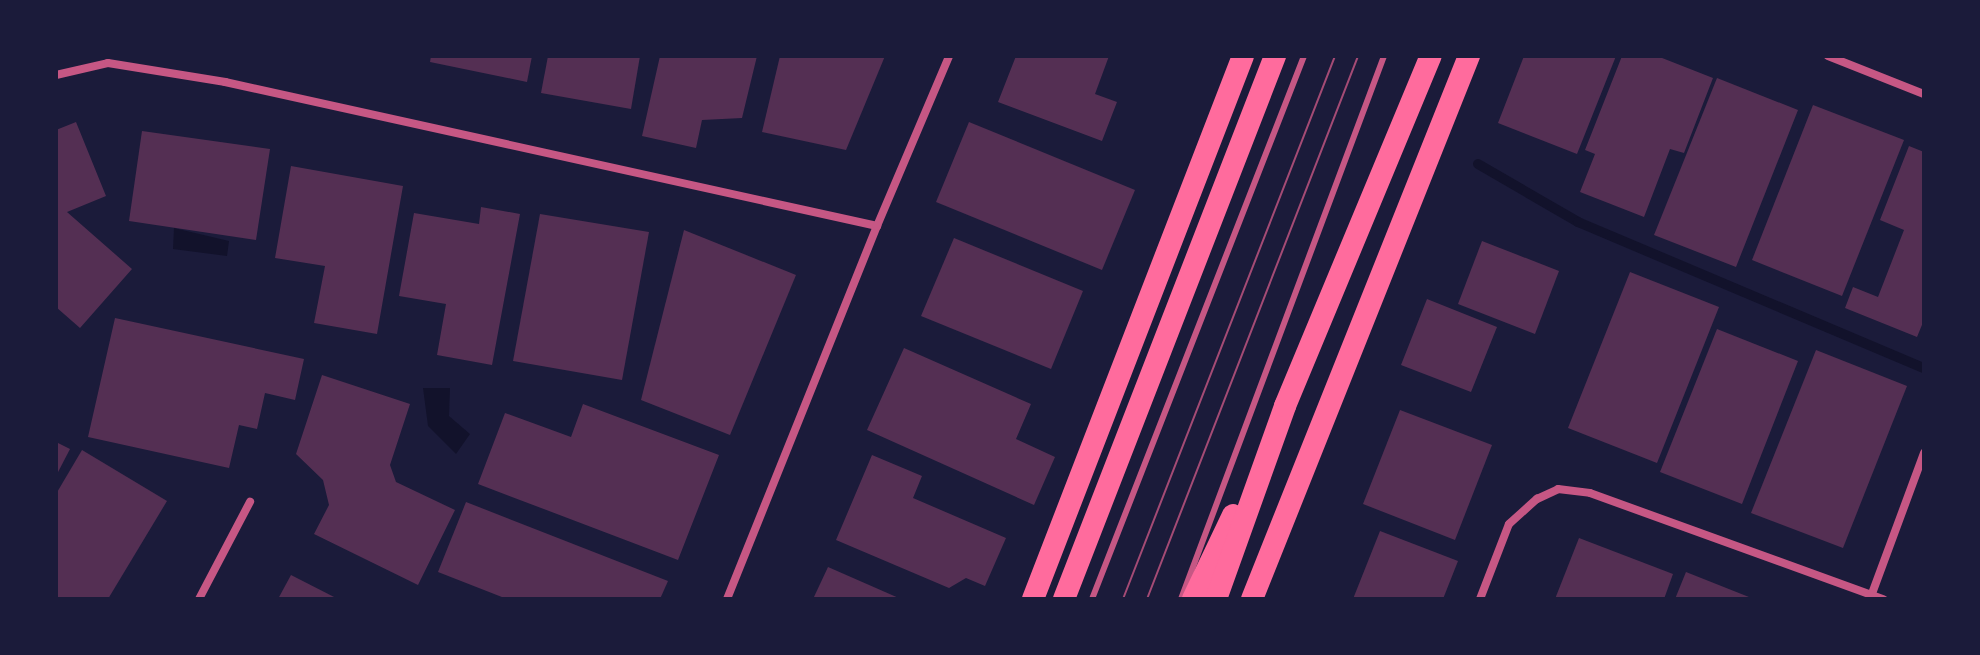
<!DOCTYPE html>
<html>
<head>
<meta charset="utf-8">
<style>
  body { margin:0 }
  #map { position:relative; width:1980px; height:655px; overflow:hidden; background:#1b1b3a; font-family:Lora,serif }
  div>[style] { position:absolute }
  [style*='--x'] { left:calc(var(--x)*1px); top:calc(var(--y)*1px); width:calc(var(--w)*1px); rotate:calc(var(--a)*1deg) }
  .water>* { inset:0; background:#12122b }
  .stream>* { height:10px; margin:-5px; padding:0 5px; transform-origin:5px; border-radius:5px; background:#12122b }
  .building>* { inset:0; background:#542f53 }
  .service>* { height:6px; margin:-3px; padding:0 3px; transform-origin:3px; border-radius:3px; background:#c65784 }
  .minor>* { height:8px; margin:-4px; padding:0 4px; transform-origin:4px; border-radius:4px; background:#c65784 }
  .trunk>* { height:22px; margin:-11px; padding:0 11px; transform-origin:11px; border-radius:11px; background:#ff6b9d }
  .tram>* { height:2px; margin:-1px; padding:0 1px; transform-origin:1px; border-radius:1px; background:#a44b75 }
  span { translate:-50% -50%; white-space:nowrap; text-align:center; line-height:1.15; -webkit-text-stroke:6px #1b1b3a; paint-order:stroke }
  .frame { position:absolute; inset:0; border:58px solid #1b1b3a; pointer-events:none }
</style>
</head>
<body>
<div id="map">
  <div class="water">
    <i style="clip-path:polygon(174px 228px,229px 241px,227px 256px,173px 249px)"></i>
    <i style="clip-path:polygon(423px 388px,450px 388px,449px 416px,470px 434px,456px 454px,428px 426px)"></i>
  </div>
  <div class="stream">
    <i style="--x:1478;--y:164;--w:116;--a:30.1"></i>
    <i style="--x:1578;--y:222;--w:376;--a:22.9"></i>
  </div>
  <div class="building">
    <i style="clip-path:polygon(431px 56px,532px 56px,527px 82px,430px 62px)"></i>
    <i style="clip-path:polygon(548px 56px,640px 56px,631px 109px,541px 93px)"></i>
    <i style="clip-path:polygon(660px 56px,757px 56px,742px 118px,702px 120px,696px 148px,642px 136px)"></i>
    <i style="clip-path:polygon(780px 56px,885px 56px,846px 150px,762px 132px)"></i>
    <i style="clip-path:polygon(1016px 56px,1109px 56px,1095px 94px,1117px 102px,1102px 141px,998px 102px)"></i>
    <i style="clip-path:polygon(1524px 56px,1616px 56px,1577px 154px,1498px 123px)"></i>
    <i style="clip-path:polygon(1622px 56px,1657px 56px,1713px 78px,1684px 153px,1670px 149px,1644px 217px,1580px 192px,1595px 154px,1585px 150px)"></i>
    <i style="clip-path:polygon(1717px 78px,1798px 110px,1736px 267px,1654px 235px)"></i>
    <i style="clip-path:polygon(1813px 105px,1904px 140px,1842px 296px,1752px 260px)"></i>
    <i style="clip-path:polygon(76px 122px,106px 196px,67px 212px,132px 269px,80px 328px,56px 307px,56px 130px)"></i>
    <i style="clip-path:polygon(969px 122px,1135px 190px,1102px 270px,936px 202px)"></i>
    <i style="clip-path:polygon(142px 131px,270px 149px,256px 240px,129px 221px)"></i>
    <i style="clip-path:polygon(1909px 146px,1924px 152px,1924px 320px,1917px 337px,1845px 308px,1853px 287px,1878px 297px,1904px 230px,1880px 220px)"></i>
    <i style="clip-path:polygon(291px 166px,403px 186px,377px 334px,314px 323px,325px 266px,275px 258px)"></i>
    <i style="clip-path:polygon(481px 207px,520px 214px,492px 365px,437px 355px,446px 304px,399px 296px,414px 213px,479px 224px)"></i>
    <i style="clip-path:polygon(540px 214px,649px 232px,622px 380px,513px 361px)"></i>
    <i style="clip-path:polygon(684px 230px,796px 275px,730px 435px,641px 400px)"></i>
    <i style="clip-path:polygon(954px 238px,1083px 291px,1051px 369px,921px 316px)"></i>
    <i style="clip-path:polygon(1482px 241px,1559px 271px,1535px 334px,1458px 304px)"></i>
    <i style="clip-path:polygon(1630px 272px,1719px 307px,1657px 463px,1568px 428px)"></i>
    <i style="clip-path:polygon(1427px 299px,1497px 327px,1471px 392px,1401px 365px)"></i>
    <i style="clip-path:polygon(115px 318px,304px 359px,295px 400px,265px 393px,257px 429px,239px 425px,229px 468px,88px 437px)"></i>
    <i style="clip-path:polygon(1717px 329px,1798px 361px,1742px 504px,1660px 472px)"></i>
    <i style="clip-path:polygon(904px 348px,1031px 404px,1016px 439px,1055px 457px,1034px 505px,867px 430px)"></i>
    <i style="clip-path:polygon(1816px 350px,1907px 386px,1843px 548px,1751px 513px)"></i>
    <i style="clip-path:polygon(322px 375px,410px 404px,390px 465px,396px 482px,455px 510px,418px 585px,314px 534px,329px 505px,323px 480px,296px 454px)"></i>
    <i style="clip-path:polygon(583px 404px,719px 455px,678px 560px,478px 484px,505px 413px,571px 437px)"></i>
    <i style="clip-path:polygon(1400px 410px,1492px 445px,1455px 540px,1363px 504px)"></i>
    <i style="clip-path:polygon(56px 442px,70px 449px,56px 476px)"></i>
    <i style="clip-path:polygon(82px 450px,167px 501px,108px 599px,56px 599px,56px 494px)"></i>
    <i style="clip-path:polygon(872px 455px,922px 476px,913px 498px,1006px 538px,985px 586px,966px 578px,949px 588px,836px 540px)"></i>
    <i style="clip-path:polygon(466px 502px,668px 581px,660px 599px,507px 599px,438px 572px)"></i>
    <i style="clip-path:polygon(1380px 531px,1458px 561px,1443px 599px,1353px 599px)"></i>
    <i style="clip-path:polygon(1579px 538px,1673px 574px,1664px 599px,1555px 599px)"></i>
    <i style="clip-path:polygon(828px 567px,901px 599px,813px 599px)"></i>
    <i style="clip-path:polygon(1686px 572px,1754px 599px,1675px 599px)"></i>
    <i style="clip-path:polygon(291px 575px,338px 599px,278px 599px)"></i>
  </div>
  <div class="service">
    <i style="--x:1092;--y:599;--w:583;--a:-68.67"></i>
    <i style="--x:1181;--y:599;--w:580;--a:-69.5"></i>
  </div>
  <div class="minor">
    <i style="--x:1828;--y:56;--w:103;--a:21.6"></i>
    <i style="--x:56;--y:75;--w:53;--a:-13"></i>
    <i style="--x:108;--y:63;--w:119;--a:9.2"></i>
    <i style="--x:225;--y:82;--w:668;--a:12.45"></i>
    <i style="--x:199;--y:599;--w:110;--a:-62.3"></i>
    <i style="--x:727;--y:599;--w:402;--a:-68.1"></i>
    <i style="--x:877;--y:226;--w:185;--a:-67"></i>
    <i style="--x:1480;--y:599;--w:80;--a:-68.9"></i>
    <i style="--x:1509;--y:524;--w:38;--a:-42"></i>
    <i style="--x:1537;--y:499;--w:23;--a:-25"></i>
    <i style="--x:1558;--y:489;--w:32;--a:7"></i>
    <i style="--x:1590;--y:493;--w:312;--a:19.9"></i>
    <i style="--x:1870;--y:599;--w:156;--a:-69.7"></i>
  </div>
  <div class="trunk">
    <i style="--x:1033;--y:599;--w:582;--a:-68.86"></i>
    <i style="--x:1064;--y:599;--w:583;--a:-68.76"></i>
    <i style="--x:1193;--y:599;--w:93;--a:-64.5"></i>
    <i style="--x:1216;--y:599;--w:205;--a:-70.3"></i>
    <i style="--x:1285;--y:406;--w:379;--a:-67.4"></i>
    <i style="--x:1252;--y:599;--w:585;--a:-68.22"></i>
  </div>
  <div class="tram">
    <i style="--x:1123;--y:599;--w:583;--a:-68.67"></i>
    <i style="--x:1147;--y:599;--w:583;--a:-68.76"></i>
  </div>
  <div class="frame"></div>
</div>
</body>
</html>
